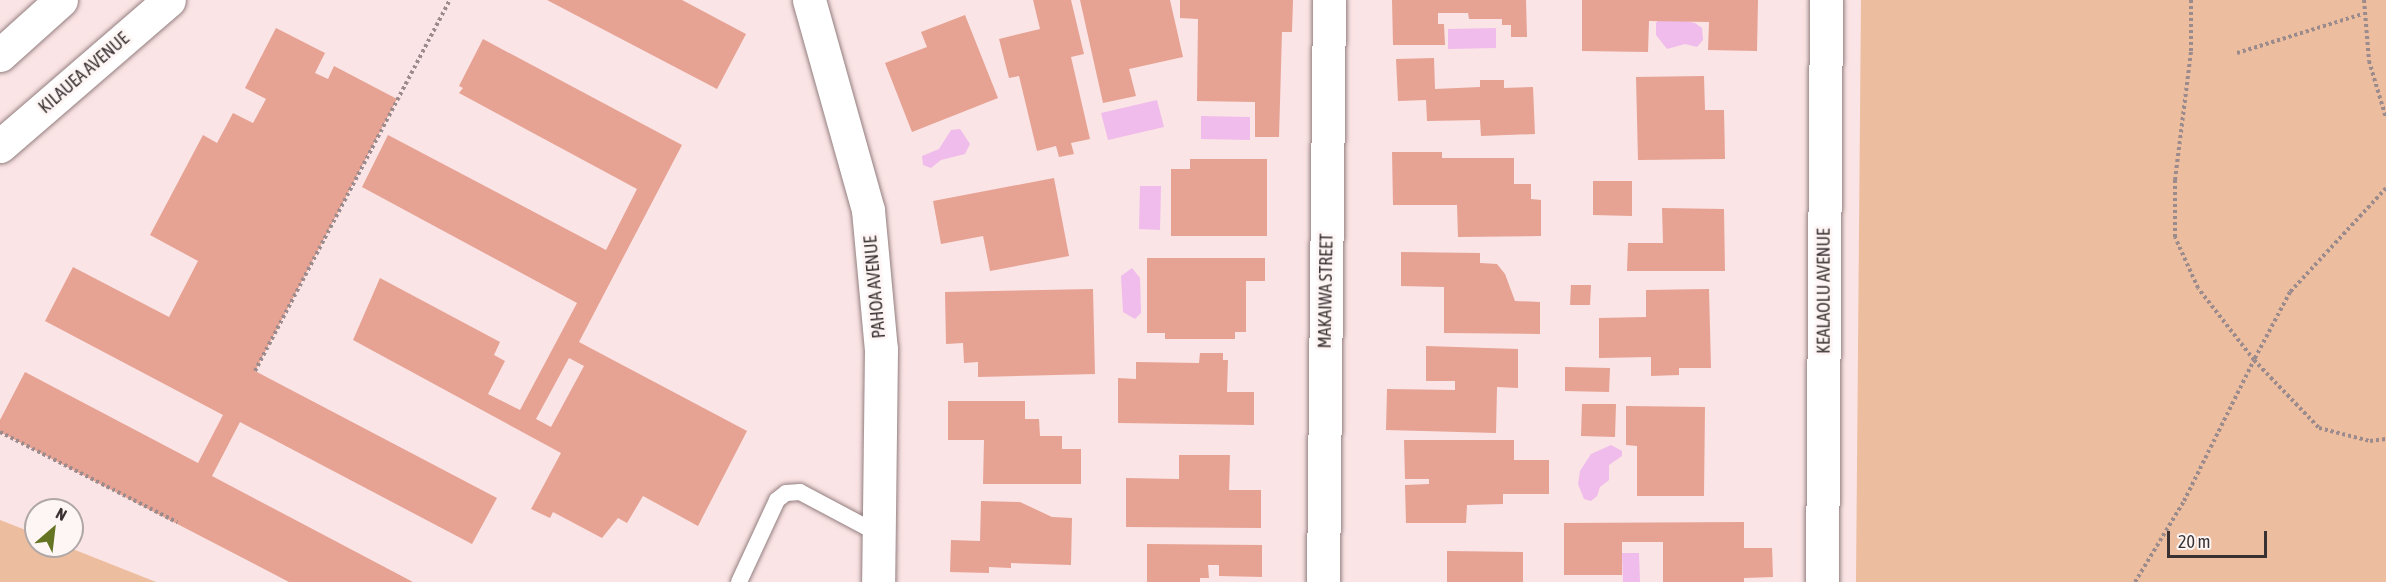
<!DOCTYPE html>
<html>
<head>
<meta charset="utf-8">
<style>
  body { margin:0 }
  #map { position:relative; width:2386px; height:582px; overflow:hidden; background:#fbe4e5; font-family:"Asap Condensed",sans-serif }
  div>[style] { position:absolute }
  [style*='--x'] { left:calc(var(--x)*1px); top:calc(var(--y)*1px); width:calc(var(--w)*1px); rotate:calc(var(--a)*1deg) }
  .green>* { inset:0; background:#ecbd9e }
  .water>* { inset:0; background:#efbceb }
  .building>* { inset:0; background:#e6a293 }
  .path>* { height:4px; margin-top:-2px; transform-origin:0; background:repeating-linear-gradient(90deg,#9b8b8c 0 3px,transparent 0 6px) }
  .roads { filter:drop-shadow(0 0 2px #937e7f) drop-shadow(0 0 2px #937e7f) }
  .service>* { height:16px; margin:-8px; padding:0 8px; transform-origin:8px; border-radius:8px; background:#fff }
  .minor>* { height:33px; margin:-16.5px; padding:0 16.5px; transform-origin:16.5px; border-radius:16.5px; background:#fff }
  .tertiary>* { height:33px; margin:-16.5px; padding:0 16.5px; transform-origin:16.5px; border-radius:16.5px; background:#fff }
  span { translate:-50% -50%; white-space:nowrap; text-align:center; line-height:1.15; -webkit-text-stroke:6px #fef5f5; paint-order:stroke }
  .street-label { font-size:18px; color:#3a3132 }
  .north { position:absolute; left:24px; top:498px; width:60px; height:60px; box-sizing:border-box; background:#fef5f5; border:2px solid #b0a7a7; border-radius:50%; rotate:28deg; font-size:16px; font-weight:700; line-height:24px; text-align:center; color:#3a3132 }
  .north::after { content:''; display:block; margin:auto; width:21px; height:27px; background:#647422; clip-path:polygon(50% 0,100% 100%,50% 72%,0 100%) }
  .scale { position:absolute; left:2167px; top:531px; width:100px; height:27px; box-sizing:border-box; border:3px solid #3a3132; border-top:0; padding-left:8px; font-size:18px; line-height:21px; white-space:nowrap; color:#3a3132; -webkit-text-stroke:4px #fef5f5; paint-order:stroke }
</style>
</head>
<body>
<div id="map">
  <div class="green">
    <i style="clip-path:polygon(1861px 0,2386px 0,2386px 582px,1856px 582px)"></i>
    <i style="clip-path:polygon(0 520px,36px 534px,36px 546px,65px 546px,156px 582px,0 582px)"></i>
  </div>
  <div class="water">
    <i style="clip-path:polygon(1662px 15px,1695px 23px,1702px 28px,1703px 40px,1697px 47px,1685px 44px,1667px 49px,1656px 35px,1656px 23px)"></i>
    <i style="clip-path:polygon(1496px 28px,1496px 48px,1448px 49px,1448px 29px)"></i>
    <i style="clip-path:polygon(1157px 100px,1164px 127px,1108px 140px,1101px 113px)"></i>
    <i style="clip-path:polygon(1201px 116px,1250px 117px,1250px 140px,1201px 139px)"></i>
    <i style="clip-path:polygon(960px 129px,970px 144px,965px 154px,941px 160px,931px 168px,923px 165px,922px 156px,939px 149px,951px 130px)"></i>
    <i style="clip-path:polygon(1140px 186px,1161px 186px,1160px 230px,1139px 229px)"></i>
    <i style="clip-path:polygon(1132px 268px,1140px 278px,1141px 313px,1135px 319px,1123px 312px,1121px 276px)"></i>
    <i style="clip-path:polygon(1611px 445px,1622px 451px,1622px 456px,1609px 465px,1609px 480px,1600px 487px,1597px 496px,1591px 501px,1584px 499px,1578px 484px,1580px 471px,1591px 454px)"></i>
    <i style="clip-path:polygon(1622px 553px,1639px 553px,1640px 582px,1623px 582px)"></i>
  </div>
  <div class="building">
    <i style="clip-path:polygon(547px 0,682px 0,746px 34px,717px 89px)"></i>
    <i style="clip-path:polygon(1033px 0,1071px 0,1084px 54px,1071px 57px,1090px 139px,1071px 143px,1074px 154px,1059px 157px,1056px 146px,1037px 151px,1019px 76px,1009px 78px,999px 39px,1040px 29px)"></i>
    <i style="clip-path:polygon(1080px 0,1170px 0,1183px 57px,1129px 69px,1136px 96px,1103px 103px)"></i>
    <i style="clip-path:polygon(1180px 0,1293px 0,1292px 32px,1282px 32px,1279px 137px,1255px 137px,1255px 102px,1197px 101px,1198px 19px,1180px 18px)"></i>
    <i style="clip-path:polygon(1392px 0,1526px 0,1527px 37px,1511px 37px,1511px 25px,1502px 25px,1502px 19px,1469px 19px,1468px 13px,1438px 13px,1438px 24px,1444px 24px,1445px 45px,1393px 45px)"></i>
    <i style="clip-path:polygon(1582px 0,1758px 0,1757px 51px,1708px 50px,1709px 22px,1649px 21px,1648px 52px,1582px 51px)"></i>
    <i style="clip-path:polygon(965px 15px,998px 98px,912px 132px,885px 63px,927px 47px,921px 32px)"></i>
    <i style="clip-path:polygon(276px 28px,325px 53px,315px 73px,328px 79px,334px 66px,397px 99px,255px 371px,497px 498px,472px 544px,240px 422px,212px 476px,413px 582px,289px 582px,0 432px,0 420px,25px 372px,198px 463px,223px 415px,45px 321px,73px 267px,169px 317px,198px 261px,150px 235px,203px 135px,217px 143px,233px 113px,253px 123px,266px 99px,245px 88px)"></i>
    <i style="clip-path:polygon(evenodd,483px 39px,682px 145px,579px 342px,747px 431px,698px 526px,643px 496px,627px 523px,618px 518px,602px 538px,553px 512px,550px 518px,531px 509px,561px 453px,353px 340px,380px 278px,500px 342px,494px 355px,505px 361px,488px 394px,520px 410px,577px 303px,362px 187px,388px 135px,606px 250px,637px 189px,459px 93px,463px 88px,459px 86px,483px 39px,569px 358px,584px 366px,551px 427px,536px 419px,569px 358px)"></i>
    <i style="clip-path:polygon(1434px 58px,1435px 89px,1480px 87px,1480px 80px,1504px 80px,1504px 88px,1533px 87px,1535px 134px,1481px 136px,1480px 120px,1427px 121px,1426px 100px,1398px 101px,1396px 59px)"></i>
    <i style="clip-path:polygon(1704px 76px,1705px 110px,1724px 110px,1725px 159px,1638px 160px,1636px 77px)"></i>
    <i style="clip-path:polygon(1392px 152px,1442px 152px,1442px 158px,1514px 158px,1514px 184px,1531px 184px,1531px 199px,1541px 200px,1541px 236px,1458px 237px,1457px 205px,1393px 205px)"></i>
    <i style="clip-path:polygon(1190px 159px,1267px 159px,1267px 236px,1171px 236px,1171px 169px,1190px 169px)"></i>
    <i style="clip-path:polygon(1054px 178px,1069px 256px,990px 271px,983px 236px,941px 244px,933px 201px)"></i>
    <i style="clip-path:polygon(1593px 181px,1632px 181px,1632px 216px,1593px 215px)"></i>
    <i style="clip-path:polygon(1662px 208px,1724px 209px,1725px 271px,1627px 271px,1628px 243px,1663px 243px)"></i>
    <i style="clip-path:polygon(1401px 252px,1480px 253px,1480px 263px,1497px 264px,1505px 274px,1515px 301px,1540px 302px,1540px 334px,1444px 333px,1444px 287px,1401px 286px)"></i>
    <i style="clip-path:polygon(1147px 258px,1265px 258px,1265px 281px,1246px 281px,1246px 332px,1235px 332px,1235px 339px,1165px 339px,1165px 333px,1147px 333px)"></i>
    <i style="clip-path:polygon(1571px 285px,1591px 285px,1590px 305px,1570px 305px)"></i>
    <i style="clip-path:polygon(1093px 289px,1095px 374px,978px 377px,978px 362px,964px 363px,963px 343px,946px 344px,945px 292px)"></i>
    <i style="clip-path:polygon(1709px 289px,1711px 368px,1679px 368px,1679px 375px,1651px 376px,1651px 357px,1599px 358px,1599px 318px,1646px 317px,1646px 290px)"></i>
    <i style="clip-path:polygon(1426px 346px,1518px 349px,1518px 388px,1497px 387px,1496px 433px,1386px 430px,1387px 389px,1455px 390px,1455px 381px,1426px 381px)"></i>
    <i style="clip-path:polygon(1200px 353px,1223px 353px,1223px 360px,1228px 360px,1227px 392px,1254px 392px,1254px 425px,1118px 423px,1118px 378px,1136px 379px,1136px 362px,1199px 363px)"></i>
    <i style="clip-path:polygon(1565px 367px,1610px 368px,1609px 392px,1565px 391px)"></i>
    <i style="clip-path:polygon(948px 401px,1025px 401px,1025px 419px,1039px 419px,1040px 436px,1062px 436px,1062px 449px,1081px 449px,1081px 484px,983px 484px,984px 440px,948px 440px)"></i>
    <i style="clip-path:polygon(1582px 404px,1616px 404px,1615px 437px,1581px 436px)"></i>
    <i style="clip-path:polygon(1626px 406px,1705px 407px,1704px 496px,1637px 496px,1637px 446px,1626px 445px)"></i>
    <i style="clip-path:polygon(1404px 440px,1514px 440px,1514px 460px,1549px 460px,1549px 494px,1503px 494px,1503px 504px,1467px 505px,1466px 523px,1406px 523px,1405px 485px,1429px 484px,1429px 479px,1405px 479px)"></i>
    <i style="clip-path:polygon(1179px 455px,1230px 455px,1229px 490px,1261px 490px,1261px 528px,1126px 527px,1126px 478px,1179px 479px)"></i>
    <i style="clip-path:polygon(981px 501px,1020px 502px,1052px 517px,1072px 518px,1071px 565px,1011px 563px,1011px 568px,989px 567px,989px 573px,950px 572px,951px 540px,980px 541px)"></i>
    <i style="clip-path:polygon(1744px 522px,1744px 548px,1772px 548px,1773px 577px,1744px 578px,1744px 582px,1663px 582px,1663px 542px,1622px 542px,1622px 575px,1564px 575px,1564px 523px)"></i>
    <i style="clip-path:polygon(1147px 544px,1262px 545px,1262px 577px,1219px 576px,1219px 565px,1208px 565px,1209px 578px,1200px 578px,1200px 582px,1147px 582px)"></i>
    <i style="clip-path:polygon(1447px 551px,1523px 552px,1523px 582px,1447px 582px)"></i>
  </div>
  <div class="path">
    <i style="--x:2364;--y:0;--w:61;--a:85.3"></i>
    <i style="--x:2369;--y:61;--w:59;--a:73.4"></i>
    <i style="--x:2237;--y:53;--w:131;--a:-17.3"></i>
    <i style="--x:2386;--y:188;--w:142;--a:132.7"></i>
    <i style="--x:2290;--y:292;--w:77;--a:117.9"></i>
    <i style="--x:2254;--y:360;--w:94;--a:46.3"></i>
    <i style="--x:2319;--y:428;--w:53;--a:14.3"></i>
    <i style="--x:2370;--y:441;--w:16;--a:-7"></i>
    <i style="--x:255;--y:371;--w:419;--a:-62.3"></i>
    <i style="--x:0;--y:432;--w:199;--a:27"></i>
    <i style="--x:2135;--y:582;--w:95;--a:-58.8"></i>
    <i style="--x:2184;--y:501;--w:157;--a:-63.6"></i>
    <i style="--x:2254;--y:360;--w:91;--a:-127.9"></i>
    <i style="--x:2198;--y:288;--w:56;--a:-114.3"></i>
    <i style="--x:2175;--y:237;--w:57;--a:-90"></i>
    <i style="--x:2175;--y:180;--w:130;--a:-82.9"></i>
    <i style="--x:2191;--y:51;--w:51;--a:-90"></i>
  </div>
  <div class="roads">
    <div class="service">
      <i style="--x:739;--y:582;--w:90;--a:-65.1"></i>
      <i style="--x:777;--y:500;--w:11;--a:-38"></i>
      <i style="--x:786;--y:493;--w:14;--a:-4"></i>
      <i style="--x:800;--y:492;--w:89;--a:28"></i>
    </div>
    <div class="minor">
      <i style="--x:809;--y:0;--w:218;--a:74.3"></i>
      <i style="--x:868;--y:210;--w:140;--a:84.7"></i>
      <i style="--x:881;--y:349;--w:233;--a:90.7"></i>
      <i style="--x:1323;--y:582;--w:582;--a:-89.41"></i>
    </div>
    <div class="tertiary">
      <i style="--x:0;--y:55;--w:82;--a:-42"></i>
      <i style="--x:0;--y:146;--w:223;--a:-40.8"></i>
      <i style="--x:1822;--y:582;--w:582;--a:-89.61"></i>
    </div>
  </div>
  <div class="street-label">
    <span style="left:84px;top:73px;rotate:-41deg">KILAUEA AVENUE</span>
    <span style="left:875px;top:287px;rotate:-95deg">PAHOA AVENUE</span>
    <span style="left:1326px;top:291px;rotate:-89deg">MAKAIWA STREET</span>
    <span style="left:1824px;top:291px;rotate:-90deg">KEALAOLU AVENUE</span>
  </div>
  <div class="north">N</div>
  <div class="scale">20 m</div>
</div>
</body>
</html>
